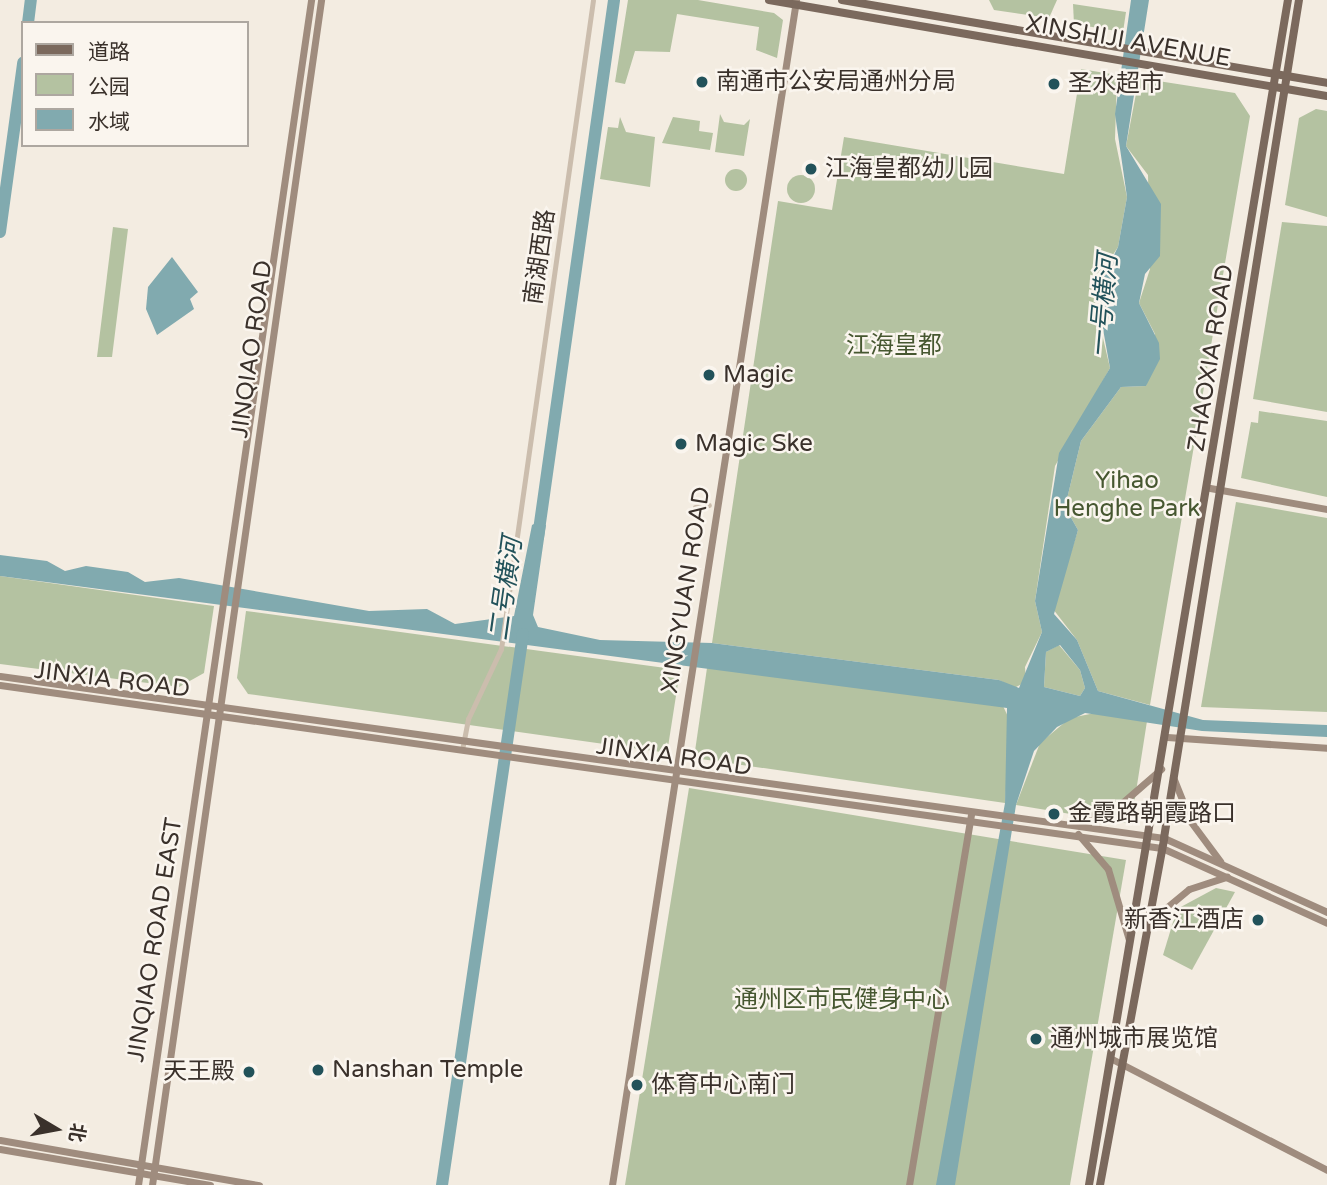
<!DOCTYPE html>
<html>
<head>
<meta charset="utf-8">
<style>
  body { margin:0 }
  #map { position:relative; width:1327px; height:1185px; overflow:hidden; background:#f3ece1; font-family:"Varela Round","Noto Sans SC",sans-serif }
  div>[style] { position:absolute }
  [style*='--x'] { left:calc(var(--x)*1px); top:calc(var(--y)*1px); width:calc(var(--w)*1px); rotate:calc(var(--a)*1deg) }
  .green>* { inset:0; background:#b4c2a1 }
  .round { border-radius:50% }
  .water>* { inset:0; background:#81aaaf }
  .river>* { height:12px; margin:-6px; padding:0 6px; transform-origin:6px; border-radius:6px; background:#81aaaf }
  .street>* { height:5px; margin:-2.5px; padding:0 2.5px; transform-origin:2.5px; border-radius:2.5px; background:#cbbdad }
  .secondary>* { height:7px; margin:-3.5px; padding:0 3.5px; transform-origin:3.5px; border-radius:3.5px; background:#9f8c7e }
  .primary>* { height:8px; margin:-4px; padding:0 4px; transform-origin:4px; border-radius:4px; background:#7b695d }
  .dots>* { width:19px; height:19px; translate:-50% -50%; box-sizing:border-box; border:4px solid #faf5ee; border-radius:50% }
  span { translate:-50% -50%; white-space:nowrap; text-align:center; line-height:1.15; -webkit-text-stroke:5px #faf5ee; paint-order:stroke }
  .street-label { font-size:24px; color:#3a312b }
  .poi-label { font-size:24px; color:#3a312b }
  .left { translate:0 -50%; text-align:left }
  .right { translate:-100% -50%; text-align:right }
  .park-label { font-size:24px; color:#465730 }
  .water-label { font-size:26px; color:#22525a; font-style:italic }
  .legend { position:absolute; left:21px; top:21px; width:228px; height:126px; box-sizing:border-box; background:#faf5ee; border:2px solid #ada7a0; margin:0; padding:9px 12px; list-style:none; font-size:21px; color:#3a312b }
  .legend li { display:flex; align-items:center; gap:14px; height:35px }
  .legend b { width:35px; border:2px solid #ada7a0 }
  .north { position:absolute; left:21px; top:1094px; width:70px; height:70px; -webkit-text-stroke:5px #faf5ee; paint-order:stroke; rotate:100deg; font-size:19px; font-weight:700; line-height:28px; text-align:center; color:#3a312b }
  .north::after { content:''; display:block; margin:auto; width:24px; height:32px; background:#3a312b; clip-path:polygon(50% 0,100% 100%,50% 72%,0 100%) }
</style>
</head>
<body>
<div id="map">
  <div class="green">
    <i style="clip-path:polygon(628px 0,698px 0,774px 13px,783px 20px,777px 58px,756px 50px,759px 27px,677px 14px,670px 52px,635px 51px,625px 84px,615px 82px)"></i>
    <i style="clip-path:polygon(989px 0,1057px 0,1049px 18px,994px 10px)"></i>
    <i style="clip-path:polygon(1073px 4px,1126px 12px,1123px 32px,1074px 24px)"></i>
    <i style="clip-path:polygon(1081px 69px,1117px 75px,1115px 139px,1127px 197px,1118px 247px,1098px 278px,1095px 304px,1110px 368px,1055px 466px,1035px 601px,1042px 632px,1025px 667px,1026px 682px,1014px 688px,999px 680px,712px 643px,778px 201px,832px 210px,844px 137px,1064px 174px)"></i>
    <i style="clip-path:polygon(1139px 78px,1235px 93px,1250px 116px,1150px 705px,1098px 691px,1077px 640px,1053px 609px,1078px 530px,1065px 507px,1081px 441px,1121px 387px,1146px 386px,1155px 334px,1139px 303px,1150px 269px,1148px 175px,1126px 146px)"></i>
    <i style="clip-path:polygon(1316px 109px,1327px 111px,1327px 217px,1285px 205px,1299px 118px)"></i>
    <i style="clip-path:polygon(720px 114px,724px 122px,744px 125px,750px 119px,744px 156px,715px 152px)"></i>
    <i style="clip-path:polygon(620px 117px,626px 132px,655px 137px,650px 187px,600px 179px,608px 127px,618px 128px)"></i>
    <i style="clip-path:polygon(673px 117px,700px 121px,699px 131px,713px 133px,710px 150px,662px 143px)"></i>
    <i class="round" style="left:725px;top:169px;width:22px;height:22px"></i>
    <i class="round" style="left:787px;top:175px;width:28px;height:28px"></i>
    <i style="clip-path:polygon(1282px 222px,1327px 226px,1327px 412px,1253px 399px)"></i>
    <i style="clip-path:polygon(113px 227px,128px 229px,112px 357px,97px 357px)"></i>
    <i style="clip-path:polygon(1259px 411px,1327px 421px,1327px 497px,1241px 478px,1251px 422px,1258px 423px)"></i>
    <i style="clip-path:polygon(1236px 502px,1327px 518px,1327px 712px,1201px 707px)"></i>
    <i style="clip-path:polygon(0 576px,214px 606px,204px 673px,179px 687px,0 664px)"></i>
    <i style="clip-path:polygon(246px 611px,680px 670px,668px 747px,661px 752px,248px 694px,237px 678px)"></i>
    <i style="clip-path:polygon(1059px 645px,1080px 670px,1085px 688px,1080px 696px,1044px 687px,1046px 652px)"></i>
    <i style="clip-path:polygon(707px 668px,1003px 706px,1011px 723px,1005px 803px,694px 758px)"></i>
    <i style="clip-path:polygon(1095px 713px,1147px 721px,1131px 824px,1016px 805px,1040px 743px,1070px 718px)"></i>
    <i style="clip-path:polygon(689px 788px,1126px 860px,1070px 1185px,625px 1185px)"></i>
    <i style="clip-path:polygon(1216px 888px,1235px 892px,1192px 970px,1163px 955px,1177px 909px)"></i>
  </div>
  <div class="water">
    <i style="clip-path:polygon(evenodd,1131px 0,1149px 0,1126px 146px,1161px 204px,1160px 256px,1145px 274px,1139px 303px,1159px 343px,1160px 359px,1146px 386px,1121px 387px,1081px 441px,1065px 507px,1078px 530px,1054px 614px,1077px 640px,1098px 691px,1203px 720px,1327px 725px,1327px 737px,1202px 731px,1085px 713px,1057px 727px,1034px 751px,1016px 805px,955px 1185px,936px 1185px,1005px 803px,1007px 708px,0 576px,0 555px,47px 561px,65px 571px,86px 566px,128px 572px,145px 582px,179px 578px,369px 611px,427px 609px,455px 624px,514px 616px,532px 525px,540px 521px,546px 525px,533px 615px,538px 627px,600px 640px,712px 643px,999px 680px,1019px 688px,1042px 632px,1035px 601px,1059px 453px,1110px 368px,1096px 290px,1118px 247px,1127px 197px,1115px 114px,1131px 0,1060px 645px,1080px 670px,1085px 688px,1080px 696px,1044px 687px,1046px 652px,1060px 645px)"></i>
    <i style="clip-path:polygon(172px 257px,198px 292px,190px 299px,194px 309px,157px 335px,146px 309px,148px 287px)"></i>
  </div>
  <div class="river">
    <i style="--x:28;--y:23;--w:23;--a:-83"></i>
    <i style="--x:0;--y:232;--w:171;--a:-82.2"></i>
    <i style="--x:538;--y:537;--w:542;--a:-81.94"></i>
    <i style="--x:442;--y:1185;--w:557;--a:-81.64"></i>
  </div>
  <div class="street">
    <i style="--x:695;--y:507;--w:14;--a:-8"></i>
    <i style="--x:462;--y:750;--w:32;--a:-79"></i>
    <i style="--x:468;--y:719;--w:77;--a:-64.8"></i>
    <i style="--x:501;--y:649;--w:655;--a:-81.93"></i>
  </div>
  <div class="secondary">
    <i style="--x:1210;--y:488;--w:119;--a:10.2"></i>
    <i style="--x:0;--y:676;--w:1175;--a:7.92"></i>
    <i style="--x:1164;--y:838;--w:179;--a:24.4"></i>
    <i style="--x:0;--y:685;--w:1173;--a:7.99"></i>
    <i style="--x:1162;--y:848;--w:181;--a:24.4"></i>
    <i style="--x:1167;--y:737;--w:160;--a:3.9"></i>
    <i style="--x:1173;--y:777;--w:48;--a:68.2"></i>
    <i style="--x:1191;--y:822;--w:49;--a:53.4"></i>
    <i style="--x:1078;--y:822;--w:48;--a:-23.4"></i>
    <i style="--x:1122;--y:803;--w:52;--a:-41.1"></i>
    <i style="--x:1078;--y:834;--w:46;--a:49.4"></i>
    <i style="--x:1108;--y:869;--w:74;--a:73.5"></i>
    <i style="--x:1148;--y:923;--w:53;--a:-39.7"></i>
    <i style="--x:1189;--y:889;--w:40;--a:-18"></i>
    <i style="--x:1112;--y:1059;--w:242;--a:27.3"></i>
    <i style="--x:0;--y:1140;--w:263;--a:9.9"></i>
    <i style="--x:0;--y:1149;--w:213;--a:9.7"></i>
    <i style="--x:138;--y:1185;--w:1198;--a:-81.69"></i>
    <i style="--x:152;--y:1185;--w:1197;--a:-81.88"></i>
    <i style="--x:612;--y:1185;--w:1199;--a:-81.17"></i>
    <i style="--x:909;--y:1185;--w:377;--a:-80.5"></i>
  </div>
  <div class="primary">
    <i style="--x:769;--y:0;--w:566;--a:9.76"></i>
    <i style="--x:842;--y:0;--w:492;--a:9.7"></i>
    <i style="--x:1089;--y:1185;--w:1202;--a:-80.47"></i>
    <i style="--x:1100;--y:1185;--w:353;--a:-79.5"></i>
    <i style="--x:1164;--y:838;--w:849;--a:-80.85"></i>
  </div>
  <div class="dots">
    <i style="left:702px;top:82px;background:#22525a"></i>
    <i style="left:1054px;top:84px;background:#22525a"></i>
    <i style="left:811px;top:169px;background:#22525a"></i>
    <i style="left:709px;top:375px;background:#22525a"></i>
    <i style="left:681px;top:444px;background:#22525a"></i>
    <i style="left:1054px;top:814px;background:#22525a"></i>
    <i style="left:1258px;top:920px;background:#22525a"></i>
    <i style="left:1036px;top:1039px;background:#22525a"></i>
    <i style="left:318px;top:1070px;background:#22525a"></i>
    <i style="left:249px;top:1072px;background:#22525a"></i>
    <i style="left:637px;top:1085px;background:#22525a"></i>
  </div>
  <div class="street-label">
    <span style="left:1128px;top:41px;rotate:10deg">XINSHIJI AVENUE</span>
    <span style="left:540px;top:257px;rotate:-82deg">南湖西路</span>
    <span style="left:252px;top:349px;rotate:-82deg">JINQIAO ROAD</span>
    <span style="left:1211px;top:358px;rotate:-81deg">ZHAOXIA ROAD</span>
    <span style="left:686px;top:590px;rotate:-81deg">XINGYUAN ROAD</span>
    <span style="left:112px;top:680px;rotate:7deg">JINXIA ROAD</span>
    <span style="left:674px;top:757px;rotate:8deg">JINXIA ROAD</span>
    <span style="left:155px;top:940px;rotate:-81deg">JINQIAO ROAD EAST</span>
  </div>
  <div class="poi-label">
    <span class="left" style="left:716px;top:82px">南通市公安局通州分局</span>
    <span class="left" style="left:1068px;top:84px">圣水超市</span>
    <span class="left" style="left:825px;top:169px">江海皇都幼儿园</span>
    <span class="left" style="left:723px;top:375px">Magic</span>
    <span class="left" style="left:695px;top:444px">Magic Ske</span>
    <span class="left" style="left:1068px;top:814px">金霞路朝霞路口</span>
    <span class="right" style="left:1244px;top:920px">新香江酒店</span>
    <span class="left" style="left:1050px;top:1039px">通州城市展览馆</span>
    <span class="left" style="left:332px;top:1070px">Nanshan Temple</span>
    <span class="right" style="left:235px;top:1072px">天王殿</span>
    <span class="left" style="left:651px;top:1085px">体育中心南门</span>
  </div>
  <div class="park-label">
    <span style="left:894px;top:346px">江海皇都</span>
    <span style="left:1127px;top:495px">Yihao<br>Henghe Park</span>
    <span style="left:842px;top:1000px">通州区市民健身中心</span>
  </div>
  <div class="water-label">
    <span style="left:1104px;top:306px;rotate:-85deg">一号横河</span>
    <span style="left:506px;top:589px;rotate:-82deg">二号横河</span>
  </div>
  <ul class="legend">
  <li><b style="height:9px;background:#7b695d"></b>道路</li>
  <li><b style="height:19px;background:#b4c2a1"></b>公园</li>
  <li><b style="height:19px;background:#81aaaf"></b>水域</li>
  </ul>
  <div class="north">北</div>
</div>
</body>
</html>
